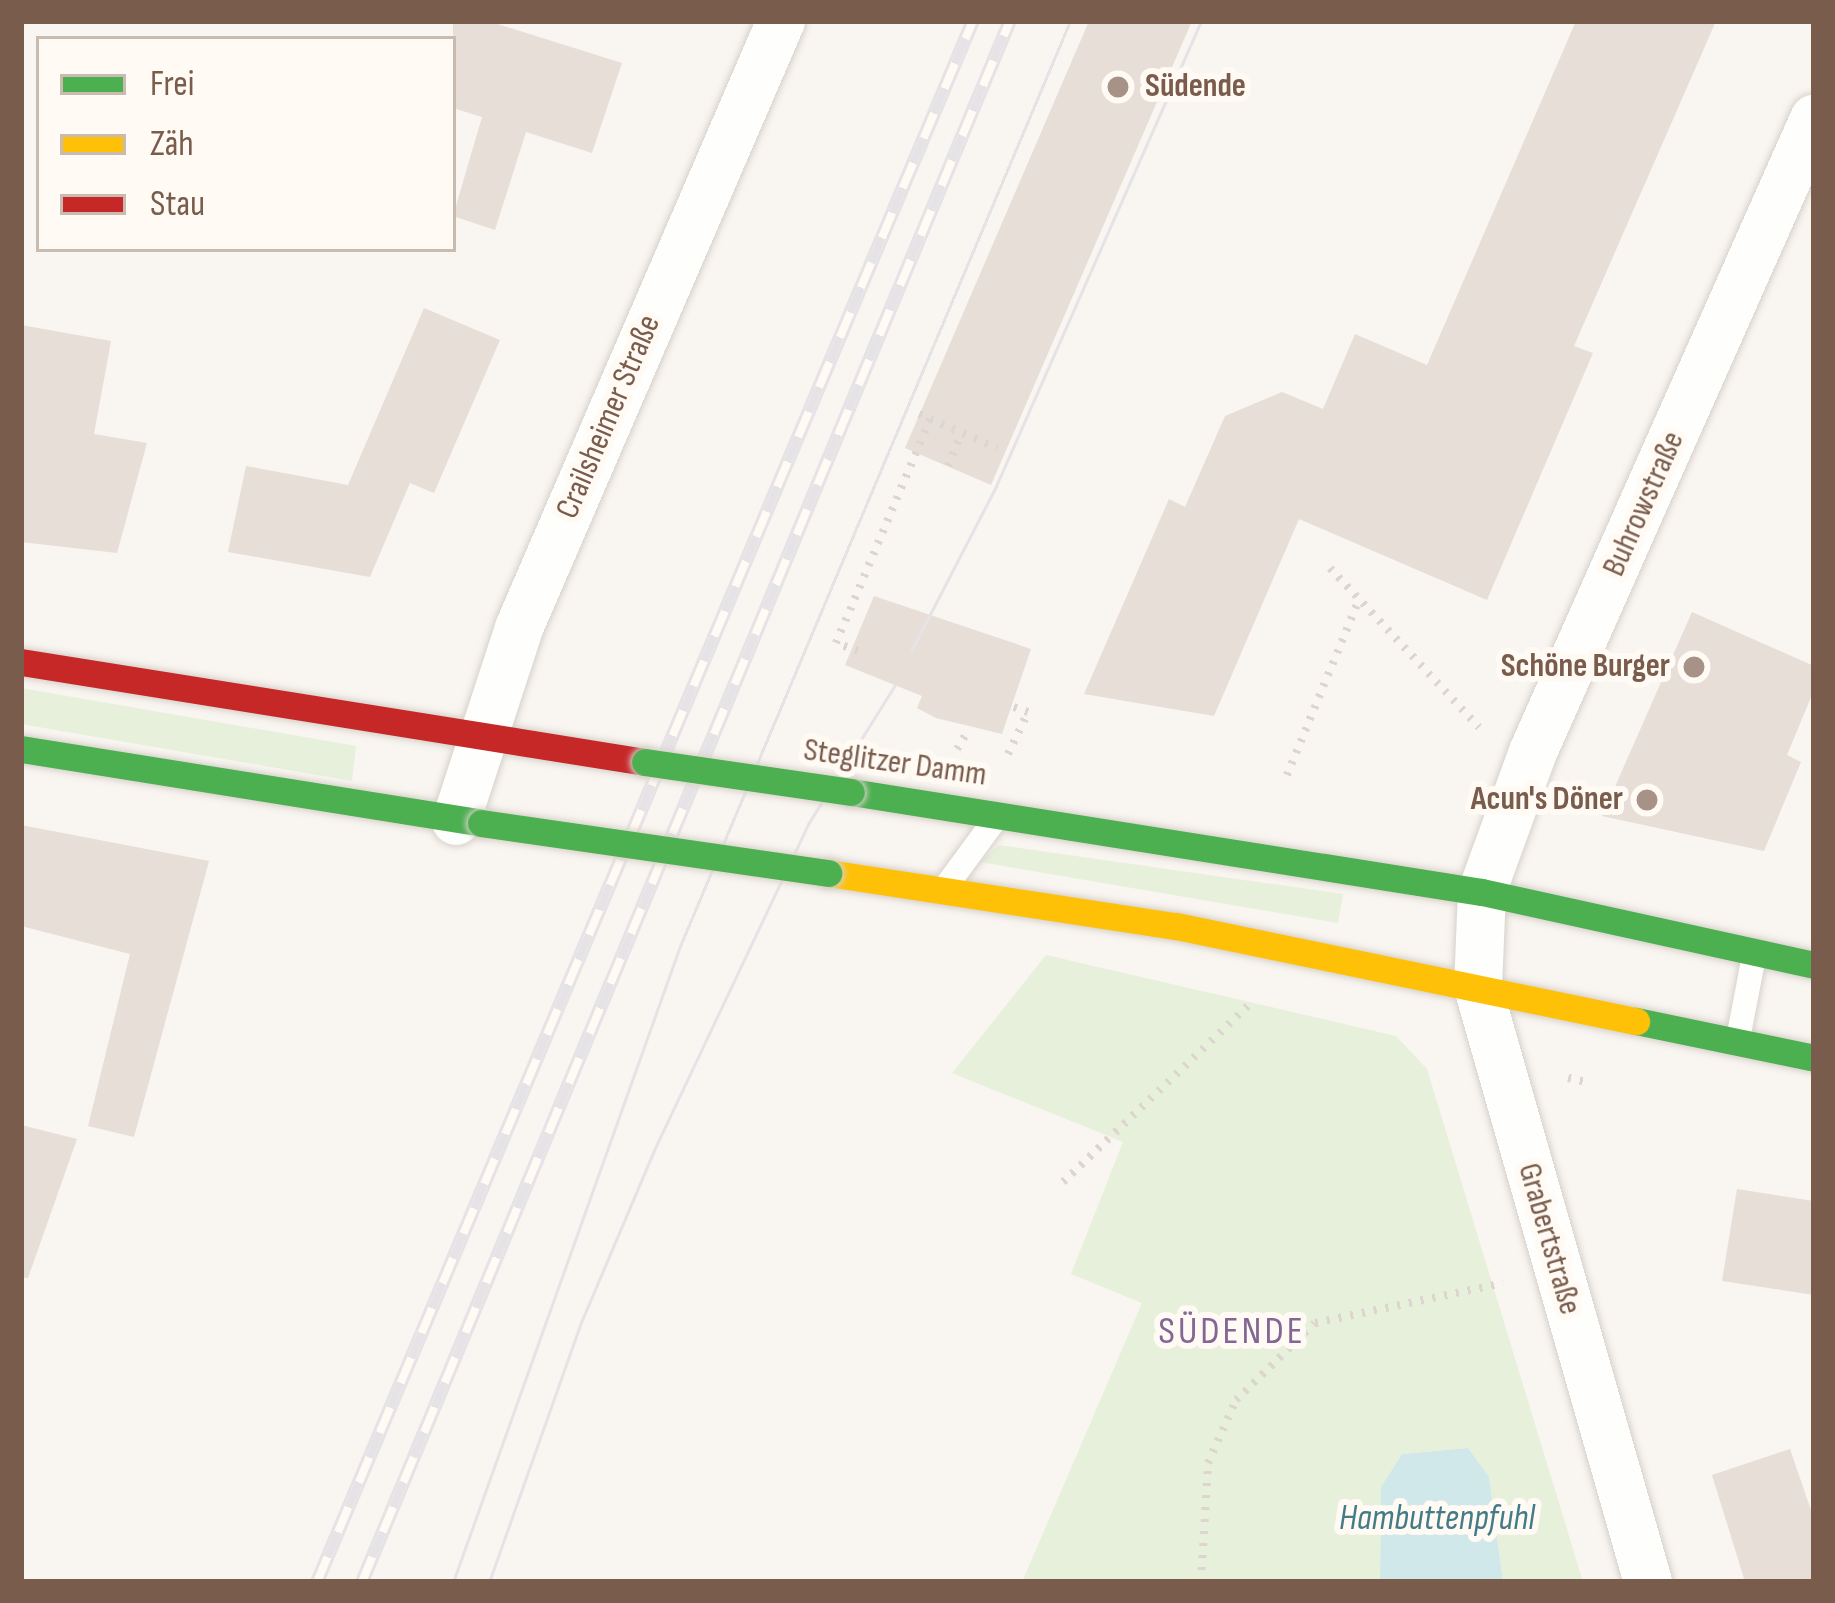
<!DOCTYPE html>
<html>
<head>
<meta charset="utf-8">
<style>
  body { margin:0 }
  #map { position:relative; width:1835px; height:1603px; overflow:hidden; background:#f9f5f0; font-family:"Sofia Sans Condensed",sans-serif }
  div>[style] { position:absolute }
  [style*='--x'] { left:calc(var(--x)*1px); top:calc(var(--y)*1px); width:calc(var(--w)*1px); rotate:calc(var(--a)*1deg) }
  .green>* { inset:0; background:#e7f0db }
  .water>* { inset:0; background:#d0e8ea }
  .building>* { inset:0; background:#e6ded7 }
  .path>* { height:8px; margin-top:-4px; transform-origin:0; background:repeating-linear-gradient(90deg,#dcd5d0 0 3px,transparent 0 12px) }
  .roads { filter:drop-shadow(0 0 3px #d7d1cb) drop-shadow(0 0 3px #d7d1cb) }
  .lane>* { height:24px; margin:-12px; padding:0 12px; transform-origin:12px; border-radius:12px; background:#fefefd }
  .street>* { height:48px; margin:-24px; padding:0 24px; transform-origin:24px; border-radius:24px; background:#fefefd }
  .fast>* { height:27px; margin:-13.5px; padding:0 13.5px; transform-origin:13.5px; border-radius:13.5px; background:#4caf50 }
  .slow>* { height:27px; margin:-13.5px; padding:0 13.5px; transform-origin:13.5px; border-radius:13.5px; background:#ffc107 }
  .jam>* { height:27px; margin:-13.5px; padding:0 13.5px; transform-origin:13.5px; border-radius:13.5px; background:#c62828 }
  .tram>* { height:3px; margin:-1.5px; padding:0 1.5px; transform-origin:1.5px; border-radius:1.5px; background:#e6e3e7 }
  .rail>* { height:14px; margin-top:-7px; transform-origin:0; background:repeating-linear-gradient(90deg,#fffaf3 0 27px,#e6e3e7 0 54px); box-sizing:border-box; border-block:3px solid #e6e3e7 }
  .bridges { filter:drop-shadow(0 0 3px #d9d2cb) drop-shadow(0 0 3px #d9d2cb) }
  .fast-bridge>* { height:27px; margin:-13.5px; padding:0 13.5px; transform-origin:13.5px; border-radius:13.5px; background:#4caf50 }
  .dots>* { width:33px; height:33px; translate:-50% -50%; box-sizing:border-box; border:6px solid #fffaf3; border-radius:50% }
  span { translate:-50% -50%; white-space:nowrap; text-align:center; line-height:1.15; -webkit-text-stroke:12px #fffaf3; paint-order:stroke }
  .poi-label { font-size:33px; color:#7a5c4d; font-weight:700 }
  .left { translate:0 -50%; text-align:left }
  .right { translate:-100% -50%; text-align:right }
  .street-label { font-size:33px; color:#7a5c4d }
  .water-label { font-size:36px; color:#437c86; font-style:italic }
  .quarter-label { font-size:39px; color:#846695; letter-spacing:3px }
  .frame { position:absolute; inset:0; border:24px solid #7a5c4d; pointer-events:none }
  .legend { position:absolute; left:36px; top:36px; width:420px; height:216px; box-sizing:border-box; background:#fffaf3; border:3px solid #cabbb1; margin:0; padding:15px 21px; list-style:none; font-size:36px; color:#7a5c4d }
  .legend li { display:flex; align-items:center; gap:24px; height:60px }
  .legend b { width:60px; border:3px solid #cabbb1 }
</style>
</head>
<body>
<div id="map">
  <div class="green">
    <i style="clip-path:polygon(21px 688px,356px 746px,352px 781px,21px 724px)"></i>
    <i style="clip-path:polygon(999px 845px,1343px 894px,1338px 923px,980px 862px)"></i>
    <i style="clip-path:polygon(1046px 955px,1396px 1036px,1427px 1069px,1583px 1582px,1503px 1582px,1489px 1478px,1468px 1448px,1402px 1454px,1381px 1487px,1380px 1582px,1022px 1582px,1142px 1303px,1071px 1274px,1123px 1142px,952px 1073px)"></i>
  </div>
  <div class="water">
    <i style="clip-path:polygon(1468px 1448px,1489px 1477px,1503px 1582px,1380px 1582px,1381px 1487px,1402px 1454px)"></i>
  </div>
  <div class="building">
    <i style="clip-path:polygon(453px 21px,488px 21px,622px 63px,592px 153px,526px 132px,495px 230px,453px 216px,482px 117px,453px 108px)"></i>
    <i style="clip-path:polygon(1089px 21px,1192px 21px,991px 485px,905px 448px)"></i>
    <i style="clip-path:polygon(1576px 21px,1716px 21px,1574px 346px,1593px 353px,1487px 600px,1299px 519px,1214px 716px,1084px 694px,1169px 499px,1185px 507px,1225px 416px,1282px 392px,1323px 409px,1355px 334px,1427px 365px)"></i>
    <i style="clip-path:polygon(424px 308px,500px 340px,434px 493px,410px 483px,370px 577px,228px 552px,246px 466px,348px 485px)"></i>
    <i style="clip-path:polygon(21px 325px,111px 341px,94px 434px,147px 443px,117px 553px,21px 542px)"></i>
    <i style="clip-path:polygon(874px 596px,1031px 649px,1002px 734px,936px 718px,917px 708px,922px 696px,845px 665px)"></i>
    <i style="clip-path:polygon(1692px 612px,1814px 666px,1814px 690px,1787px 755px,1801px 762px,1764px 851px,1602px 816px)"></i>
    <i style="clip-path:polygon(21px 825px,209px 861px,134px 1137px,88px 1126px,130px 954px,21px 926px)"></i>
    <i style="clip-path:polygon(21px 1125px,77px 1139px,28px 1278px,21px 1277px)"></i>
    <i style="clip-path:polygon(1737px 1189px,1814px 1201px,1814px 1295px,1722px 1281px)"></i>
    <i style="clip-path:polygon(1790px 1449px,1814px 1519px,1814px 1582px,1745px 1582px,1712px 1475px)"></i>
  </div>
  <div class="path">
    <i style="--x:919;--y:414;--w:12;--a:24"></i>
    <i style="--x:948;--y:466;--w:35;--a:-68"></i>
    <i style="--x:1330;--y:568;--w:218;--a:46.9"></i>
    <i style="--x:858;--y:651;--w:23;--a:-160"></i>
    <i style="--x:836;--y:643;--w:243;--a:-67.2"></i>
    <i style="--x:930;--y:419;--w:73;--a:23.4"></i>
    <i style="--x:957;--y:749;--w:23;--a:-59"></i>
    <i style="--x:1008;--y:754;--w:47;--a:-64.5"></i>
    <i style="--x:1028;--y:712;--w:18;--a:-161"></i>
    <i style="--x:1287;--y:775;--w:187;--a:-67.7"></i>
    <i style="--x:1568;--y:1078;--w:19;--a:12"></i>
    <i style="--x:1063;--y:1182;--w:255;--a:-43.6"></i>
    <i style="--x:1201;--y:1582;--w:119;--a:-86.6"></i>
    <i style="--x:1208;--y:1463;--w:69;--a:-66"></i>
    <i style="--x:1236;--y:1400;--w:110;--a:-44.3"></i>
    <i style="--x:1315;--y:1323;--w:192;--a:-12"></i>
  </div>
  <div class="roads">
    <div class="lane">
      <i style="--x:947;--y:885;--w:79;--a:-53.7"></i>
      <i style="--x:1738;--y:1039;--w:85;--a:-79.1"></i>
    </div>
    <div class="street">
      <i style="--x:456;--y:821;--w:203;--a:-71.9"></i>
      <i style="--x:519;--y:628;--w:661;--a:-66.65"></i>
      <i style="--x:1648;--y:1582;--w:619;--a:-105.95"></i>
      <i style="--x:1478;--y:987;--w:95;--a:-87.6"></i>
      <i style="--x:1482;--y:892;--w:149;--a:-70"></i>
      <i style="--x:1533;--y:752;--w:693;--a:-66.06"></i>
    </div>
    <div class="fast">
      <i style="--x:21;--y:749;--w:466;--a:9.1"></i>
      <i style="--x:851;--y:792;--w:639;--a:9.01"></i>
      <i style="--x:1482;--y:892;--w:340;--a:12.4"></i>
      <i style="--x:1636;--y:1021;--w:182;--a:11.7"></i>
    </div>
    <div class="slow">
      <i style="--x:828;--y:873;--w:352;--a:8.7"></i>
      <i style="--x:1176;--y:926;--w:470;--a:11.7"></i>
    </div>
    <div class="jam">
      <i style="--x:21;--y:662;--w:632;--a:9.1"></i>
    </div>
  </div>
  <div class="tram">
    <i style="--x:911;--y:651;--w:186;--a:-62.7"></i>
    <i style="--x:996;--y:486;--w:508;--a:-66.21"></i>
    <i style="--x:453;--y:1582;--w:675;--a:-70.36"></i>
    <i style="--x:680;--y:946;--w:1004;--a:-67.14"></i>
    <i style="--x:489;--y:1582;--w:278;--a:-70.5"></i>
    <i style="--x:582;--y:1320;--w:185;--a:-67"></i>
    <i style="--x:654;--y:1150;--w:361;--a:-64.7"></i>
    <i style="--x:808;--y:824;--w:164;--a:-58"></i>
  </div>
  <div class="rail">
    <i style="--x:317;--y:1582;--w:1693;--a:-67.21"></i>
    <i style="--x:362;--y:1582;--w:1690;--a:-67.46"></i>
  </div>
  <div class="bridges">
    <div class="fast-bridge">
      <i style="--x:645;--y:762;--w:208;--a:8.3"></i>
      <i style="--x:481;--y:823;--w:351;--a:8.2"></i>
    </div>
  </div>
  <div class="dots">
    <i style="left:1118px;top:87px;background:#a69286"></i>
    <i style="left:1694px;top:667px;background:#a69286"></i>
    <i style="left:1647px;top:800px;background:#a69286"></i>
  </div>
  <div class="poi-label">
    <span class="left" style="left:1145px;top:87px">Südende</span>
    <span class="right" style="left:1670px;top:667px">Schöne Burger</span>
    <span class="right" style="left:1623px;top:800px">Acun's Döner</span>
  </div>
  <div class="street-label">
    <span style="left:609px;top:417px;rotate:-67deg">Crailsheimer Straße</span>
    <span style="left:1644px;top:504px;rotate:-66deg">Buhrowstraße</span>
    <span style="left:895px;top:763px;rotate:8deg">Steglitzer Damm</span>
    <span style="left:1549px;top:1239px;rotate:74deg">Grabertstraße</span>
  </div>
  <div class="water-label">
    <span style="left:1437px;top:1519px">Hambuttenpfuhl</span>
  </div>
  <div class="quarter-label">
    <span style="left:1232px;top:1332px">SÜDENDE</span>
  </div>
  <div class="frame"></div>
  <ul class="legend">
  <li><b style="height:15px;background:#4caf50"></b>Frei</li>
  <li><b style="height:15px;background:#ffc107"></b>Zäh</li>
  <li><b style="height:15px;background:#c62828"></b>Stau</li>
  </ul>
</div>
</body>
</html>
